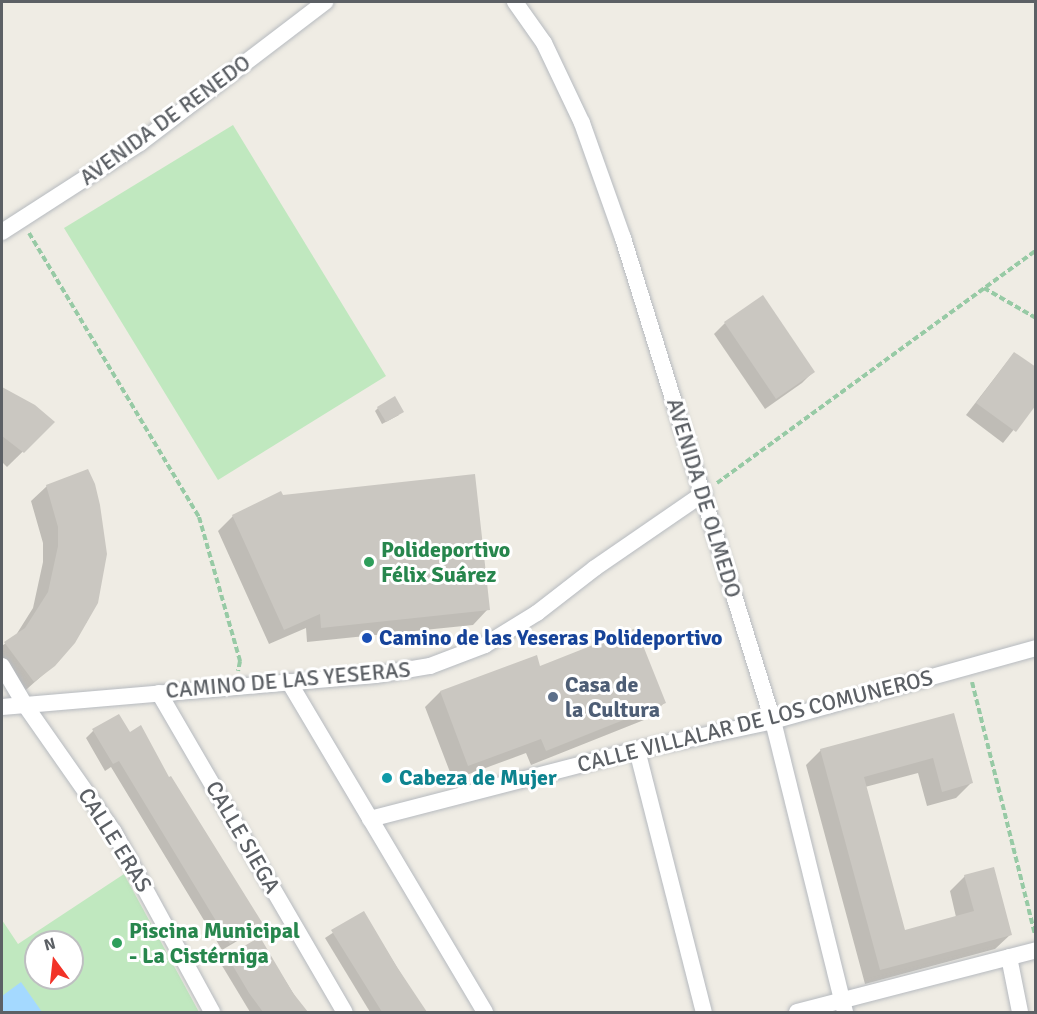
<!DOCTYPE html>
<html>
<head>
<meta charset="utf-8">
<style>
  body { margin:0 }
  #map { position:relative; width:1037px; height:1014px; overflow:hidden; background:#efece4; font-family:Signika,sans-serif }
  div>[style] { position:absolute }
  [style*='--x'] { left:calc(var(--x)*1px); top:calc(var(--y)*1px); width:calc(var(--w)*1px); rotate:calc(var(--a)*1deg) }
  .green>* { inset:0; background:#c0e8bf }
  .water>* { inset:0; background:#a4d9ff }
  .shadow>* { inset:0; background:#0003 }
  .building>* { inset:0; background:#cac7c1 }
  .path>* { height:4px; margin-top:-2px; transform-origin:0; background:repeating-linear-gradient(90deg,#97caa5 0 6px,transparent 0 9px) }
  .roads { filter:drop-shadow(0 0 2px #b6babf) drop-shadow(0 0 2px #b6babf) }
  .minor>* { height:16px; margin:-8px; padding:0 8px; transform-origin:8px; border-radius:8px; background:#fff }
  .dots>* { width:16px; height:16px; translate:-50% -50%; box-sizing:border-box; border:3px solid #fff; border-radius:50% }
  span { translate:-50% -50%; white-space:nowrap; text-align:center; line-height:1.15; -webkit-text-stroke:6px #fff; paint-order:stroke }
  .street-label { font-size:22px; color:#5c6065 }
  .leisure-label { font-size:22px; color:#27864d; font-weight:700 }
  .left { translate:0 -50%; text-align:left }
  .transit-label { font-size:22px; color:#164399; font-weight:700 }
  .service-label { font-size:22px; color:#4e5e75; font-weight:700 }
  .culture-label { font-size:22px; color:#0d838f; font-weight:700 }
  .frame { position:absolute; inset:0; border:3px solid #5c6065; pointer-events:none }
  .north { position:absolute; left:24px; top:930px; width:60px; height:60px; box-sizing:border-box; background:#fff; border:2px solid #bebfc1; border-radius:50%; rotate:345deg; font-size:16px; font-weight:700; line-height:24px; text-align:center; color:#5c6065 }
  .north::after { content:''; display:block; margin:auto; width:21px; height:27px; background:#f23227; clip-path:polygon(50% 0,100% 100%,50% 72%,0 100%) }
</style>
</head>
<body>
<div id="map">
  <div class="green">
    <i style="clip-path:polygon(233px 125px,386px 376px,218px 480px,64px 228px)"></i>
    <i style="clip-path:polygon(evenodd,124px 874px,199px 1012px,2px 1012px,2px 920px,18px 944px,124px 874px,36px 942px,72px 942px,72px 978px,36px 978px,36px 942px)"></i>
  </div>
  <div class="water">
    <i style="clip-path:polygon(21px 982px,42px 1012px,2px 1012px,2px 996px)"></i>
  </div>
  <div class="shadow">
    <i style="clip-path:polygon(725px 323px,813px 372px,802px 383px,765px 409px,714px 334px)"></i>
    <i style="clip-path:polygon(1014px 353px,1036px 402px,1003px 443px,966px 415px)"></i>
    <i style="clip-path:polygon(2px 390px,53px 422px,7px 467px,2px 462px)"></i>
    <i style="clip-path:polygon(378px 408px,399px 415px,382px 424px,375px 411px)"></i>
    <i style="clip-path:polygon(47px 486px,96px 602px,86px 623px,54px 665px,19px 696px,2px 674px,2px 646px,16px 635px,33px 608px,43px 562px,43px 543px,31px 501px)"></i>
    <i style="clip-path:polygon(282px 496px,488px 609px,473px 625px,307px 642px,306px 628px,269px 644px,218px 531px,233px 516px)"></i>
    <i style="clip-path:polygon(536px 657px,539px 668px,664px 703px,649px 718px,531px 765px,526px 753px,453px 780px,425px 707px,440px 692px)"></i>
    <i style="clip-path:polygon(953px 714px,971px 783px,956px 798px,927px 806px,918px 773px,865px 787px,904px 931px,956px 917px,950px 891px,965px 876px,1011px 934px,995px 949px,865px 984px,806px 765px,821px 750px)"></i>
    <i style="clip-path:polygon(93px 731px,129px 734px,168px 779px,262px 924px,254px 931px,222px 950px,111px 767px,105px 771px,86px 738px)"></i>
    <i style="clip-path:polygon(363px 913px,425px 1012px,370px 1012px,325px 938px)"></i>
    <i style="clip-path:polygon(259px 939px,305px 1012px,250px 1012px,221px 964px)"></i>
  </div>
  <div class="building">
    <i style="clip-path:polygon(763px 295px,815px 372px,776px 399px,724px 322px)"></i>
    <i style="clip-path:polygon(1014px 352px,1036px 367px,1036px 405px,1016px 432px,976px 403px)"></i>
    <i style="clip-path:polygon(2px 387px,35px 405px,55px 422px,24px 453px,2px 436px)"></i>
    <i style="clip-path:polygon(395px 396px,404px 412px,386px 422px,377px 407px)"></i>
    <i style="clip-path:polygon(88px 469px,95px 484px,100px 505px,107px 554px,98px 603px,75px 643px,55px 666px,34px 682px,4px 642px,25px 628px,48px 592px,58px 546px,58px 527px,46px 485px)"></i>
    <i style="clip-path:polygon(475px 474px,490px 610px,321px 628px,320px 614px,284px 630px,232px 515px,281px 491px,283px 495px)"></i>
    <i style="clip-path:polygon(636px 628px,666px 703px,546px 751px,541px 739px,468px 766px,440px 691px,537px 655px,540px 666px)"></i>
    <i style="clip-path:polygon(954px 713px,973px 783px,942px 792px,933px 758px,864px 777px,905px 930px,974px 911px,964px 875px,994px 867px,1012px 935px,880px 970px,820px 749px)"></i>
    <i style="clip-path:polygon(119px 714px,130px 732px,141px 725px,169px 777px,171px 776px,263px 924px,230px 944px,119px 761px,113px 764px,92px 729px)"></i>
    <i style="clip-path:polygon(364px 911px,397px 967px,427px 1012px,382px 1012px,331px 930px)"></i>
    <i style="clip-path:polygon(260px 937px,293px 993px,308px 1012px,263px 1012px,249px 993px,227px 956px)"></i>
  </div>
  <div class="path">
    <i style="--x:29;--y:233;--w:331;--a:59.1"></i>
    <i style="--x:199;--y:517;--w:150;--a:74.1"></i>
    <i style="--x:240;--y:661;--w:10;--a:101"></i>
    <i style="--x:984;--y:288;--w:60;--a:30"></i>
    <i style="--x:717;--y:483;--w:395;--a:-36.1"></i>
    <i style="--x:972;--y:682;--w:260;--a:76"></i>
  </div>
  <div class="roads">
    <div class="minor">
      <i style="--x:515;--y:2;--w:50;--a:54.7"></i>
      <i style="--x:544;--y:43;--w:89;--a:64.6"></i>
      <i style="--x:582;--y:123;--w:122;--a:70.4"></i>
      <i style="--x:623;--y:238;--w:506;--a:72.75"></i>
      <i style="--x:773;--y:721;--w:300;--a:76.1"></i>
      <i style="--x:2;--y:232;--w:164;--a:-32.8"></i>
      <i style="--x:140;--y:143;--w:233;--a:-37.3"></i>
      <i style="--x:2;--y:666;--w:45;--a:59.5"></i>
      <i style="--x:25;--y:705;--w:155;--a:55"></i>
      <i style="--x:114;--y:832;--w:205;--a:61.4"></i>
      <i style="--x:289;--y:682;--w:384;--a:59.3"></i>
      <i style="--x:159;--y:693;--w:369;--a:59.8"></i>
      <i style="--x:2;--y:707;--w:375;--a:-4.9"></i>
      <i style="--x:376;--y:675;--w:55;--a:-9.5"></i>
      <i style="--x:430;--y:666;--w:59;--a:-20.9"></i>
      <i style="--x:485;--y:645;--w:61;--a:-31.6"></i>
      <i style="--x:537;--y:613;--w:73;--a:-37.8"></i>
      <i style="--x:595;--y:568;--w:132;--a:-34.5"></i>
      <i style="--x:637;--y:750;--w:270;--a:75.7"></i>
      <i style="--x:370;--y:819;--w:276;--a:-14.5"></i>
      <i style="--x:637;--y:750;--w:139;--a:-12"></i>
      <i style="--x:773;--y:721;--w:273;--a:-15.5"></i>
      <i style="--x:1009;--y:957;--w:56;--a:78.7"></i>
      <i style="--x:797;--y:1012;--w:247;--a:-14.5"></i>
    </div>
  </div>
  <div class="dots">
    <i style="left:369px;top:562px;background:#2e9e5b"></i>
    <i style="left:367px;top:638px;background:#1a4fb4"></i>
    <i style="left:553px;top:697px;background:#5c6f8a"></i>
    <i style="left:387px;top:778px;background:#0f9aa8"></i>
    <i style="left:117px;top:943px;background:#2e9e5b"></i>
  </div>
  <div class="street-label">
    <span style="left:165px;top:120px;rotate:-36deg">AVENIDA DE RENEDO</span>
    <span style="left:704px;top:498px;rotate:73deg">AVENIDA DE OLMEDO</span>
    <span style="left:288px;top:680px;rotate:-5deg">CAMINO DE LAS YESERAS</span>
    <span style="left:755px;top:721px;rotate:-14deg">CALLE VILLALAR DE LOS COMUNEROS</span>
    <span style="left:243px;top:837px;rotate:60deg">CALLE SIEGA</span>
    <span style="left:115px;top:840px;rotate:58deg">CALLE ERAS</span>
  </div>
  <div class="leisure-label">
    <span class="left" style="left:381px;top:562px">Polideportivo<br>Félix Suárez</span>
    <span class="left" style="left:129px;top:943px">Piscina Municipal<br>- La Cistérniga</span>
  </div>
  <div class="transit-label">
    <span class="left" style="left:379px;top:638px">Camino de las Yeseras Polideportivo</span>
  </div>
  <div class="service-label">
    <span class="left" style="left:565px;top:697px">Casa de<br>la Cultura</span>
  </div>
  <div class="culture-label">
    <span class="left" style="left:399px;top:778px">Cabeza de Mujer</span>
  </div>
  <div class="frame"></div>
  <div class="north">N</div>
</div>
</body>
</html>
